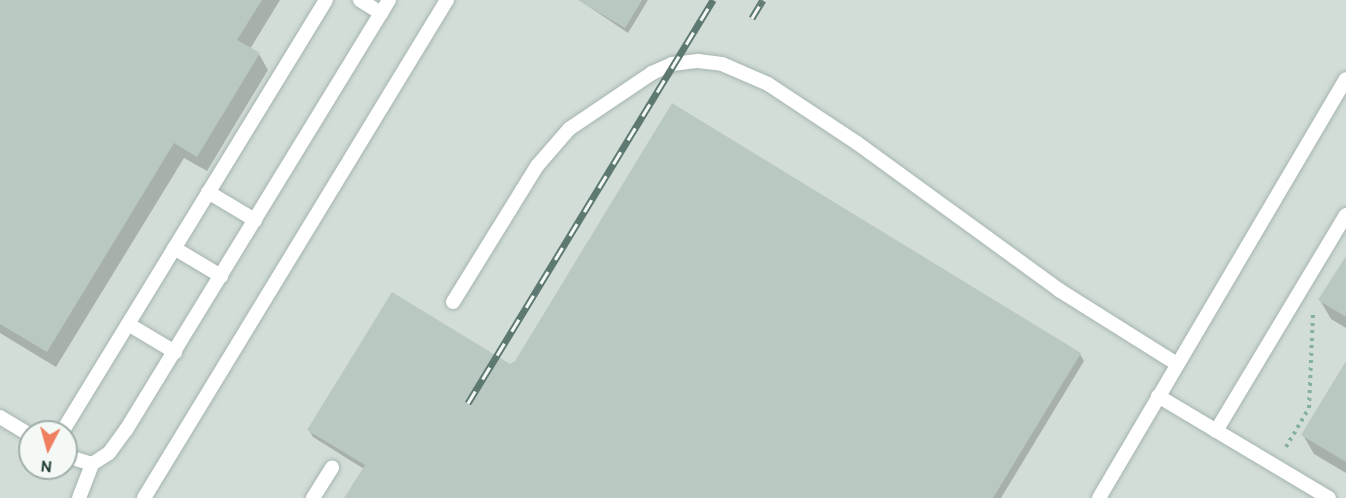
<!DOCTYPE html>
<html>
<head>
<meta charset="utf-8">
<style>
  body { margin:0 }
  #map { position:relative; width:1346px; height:498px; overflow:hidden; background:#e3ede8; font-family:Cabin,sans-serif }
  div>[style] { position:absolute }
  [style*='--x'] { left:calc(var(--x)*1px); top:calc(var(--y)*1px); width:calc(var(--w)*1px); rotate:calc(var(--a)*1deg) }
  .built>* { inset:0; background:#d2ddd7 }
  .shadow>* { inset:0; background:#0003 }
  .building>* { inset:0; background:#b9c8c1 }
  .path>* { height:4px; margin-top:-2px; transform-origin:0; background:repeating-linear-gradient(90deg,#84b0a1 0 3px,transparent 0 7.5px) }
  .roads { filter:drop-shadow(0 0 2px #a6b5af) drop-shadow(0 0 2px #a6b5af) }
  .lane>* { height:14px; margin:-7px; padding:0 7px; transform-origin:7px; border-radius:7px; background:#fff }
  .rail>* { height:7px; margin-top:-3.5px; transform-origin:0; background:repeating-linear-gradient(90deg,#f4f9f6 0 14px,#5e7971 0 28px); box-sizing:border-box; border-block:2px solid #5e7971 }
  span { translate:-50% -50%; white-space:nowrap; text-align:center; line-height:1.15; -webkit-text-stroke:4.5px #f4f9f6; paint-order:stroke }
  .north { position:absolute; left:18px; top:420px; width:60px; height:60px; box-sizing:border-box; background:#f4f9f6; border:2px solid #a0aea9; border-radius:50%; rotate:186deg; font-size:16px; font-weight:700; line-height:24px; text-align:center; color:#233e36 }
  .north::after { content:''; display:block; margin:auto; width:21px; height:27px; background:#ef7f5f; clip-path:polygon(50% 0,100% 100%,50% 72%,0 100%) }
</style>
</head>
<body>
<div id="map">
  <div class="built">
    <i style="clip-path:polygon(evenodd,0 0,1346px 0,1346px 498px,0 498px,0 0,30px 432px,66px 432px,66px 468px,30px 468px,30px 432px)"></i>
  </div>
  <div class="shadow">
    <i style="clip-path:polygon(0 0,280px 0,250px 49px,259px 54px,268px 70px,207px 171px,184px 158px,56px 367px,0 333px)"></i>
    <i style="clip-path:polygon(579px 0,648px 0,628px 33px)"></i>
    <i style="clip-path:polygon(1346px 258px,1346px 328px,1331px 319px,1320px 300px)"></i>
    <i style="clip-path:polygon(1080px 354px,1084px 361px,1001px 498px,346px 498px,364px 469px,313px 437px,309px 430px,510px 366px)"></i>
    <i style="clip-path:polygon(1346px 364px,1346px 473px,1314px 454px,1303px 435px)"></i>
  </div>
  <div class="building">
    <i style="clip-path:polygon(0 0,262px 0,237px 40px,260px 53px,197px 157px,174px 143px,47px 352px,0 324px)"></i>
    <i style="clip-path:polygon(578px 0,642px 0,625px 28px)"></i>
    <i style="clip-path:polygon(672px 103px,1081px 353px,993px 498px,344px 498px,365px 465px,307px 430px,392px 292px,510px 364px,515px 361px)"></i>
    <i style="clip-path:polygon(1346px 256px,1346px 317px,1318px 300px)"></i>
    <i style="clip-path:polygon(1346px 361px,1346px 462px,1301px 435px)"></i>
  </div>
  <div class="path">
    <i style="--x:1286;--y:447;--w:45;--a:-59.5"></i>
    <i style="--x:1309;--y:408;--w:94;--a:-87.6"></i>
  </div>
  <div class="roads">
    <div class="lane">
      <i style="--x:360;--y:0;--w:25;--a:32"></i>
      <i style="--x:208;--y:192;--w:55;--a:30.8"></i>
      <i style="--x:174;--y:248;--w:55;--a:30.8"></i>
      <i style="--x:453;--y:302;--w:160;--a:-58.3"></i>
      <i style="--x:537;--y:166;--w:49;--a:-49.1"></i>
      <i style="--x:569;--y:129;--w:100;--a:-34"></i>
      <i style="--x:652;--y:73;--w:22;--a:-24"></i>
      <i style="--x:672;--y:64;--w:26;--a:-7"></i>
      <i style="--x:698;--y:61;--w:24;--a:7"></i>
      <i style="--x:722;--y:64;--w:50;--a:23.5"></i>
      <i style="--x:768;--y:84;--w:107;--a:33.5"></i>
      <i style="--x:857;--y:143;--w:250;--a:36"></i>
      <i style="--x:1059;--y:290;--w:139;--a:32.1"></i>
      <i style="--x:128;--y:324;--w:55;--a:30.8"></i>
      <i style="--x:1158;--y:396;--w:199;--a:30.8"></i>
      <i style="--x:0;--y:417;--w:35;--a:31"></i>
      <i style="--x:1216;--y:431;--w:252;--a:-59"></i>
      <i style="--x:62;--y:432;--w:506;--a:-58.57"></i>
      <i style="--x:66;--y:456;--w:27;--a:17"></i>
      <i style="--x:92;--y:464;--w:20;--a:-33"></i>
      <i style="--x:109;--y:453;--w:29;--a:-54"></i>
      <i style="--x:126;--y:430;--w:504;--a:-58.55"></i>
      <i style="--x:79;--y:498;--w:36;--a:-69"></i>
      <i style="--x:144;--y:498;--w:583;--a:-58.68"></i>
      <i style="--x:313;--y:498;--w:36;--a:-58"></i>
      <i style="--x:1099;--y:498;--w:486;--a:-59.5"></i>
    </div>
  </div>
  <div class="rail">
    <i style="--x:752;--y:18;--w:21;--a:-59"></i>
    <i style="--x:468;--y:403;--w:472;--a:-58.7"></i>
  </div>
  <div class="north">N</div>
</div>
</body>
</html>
